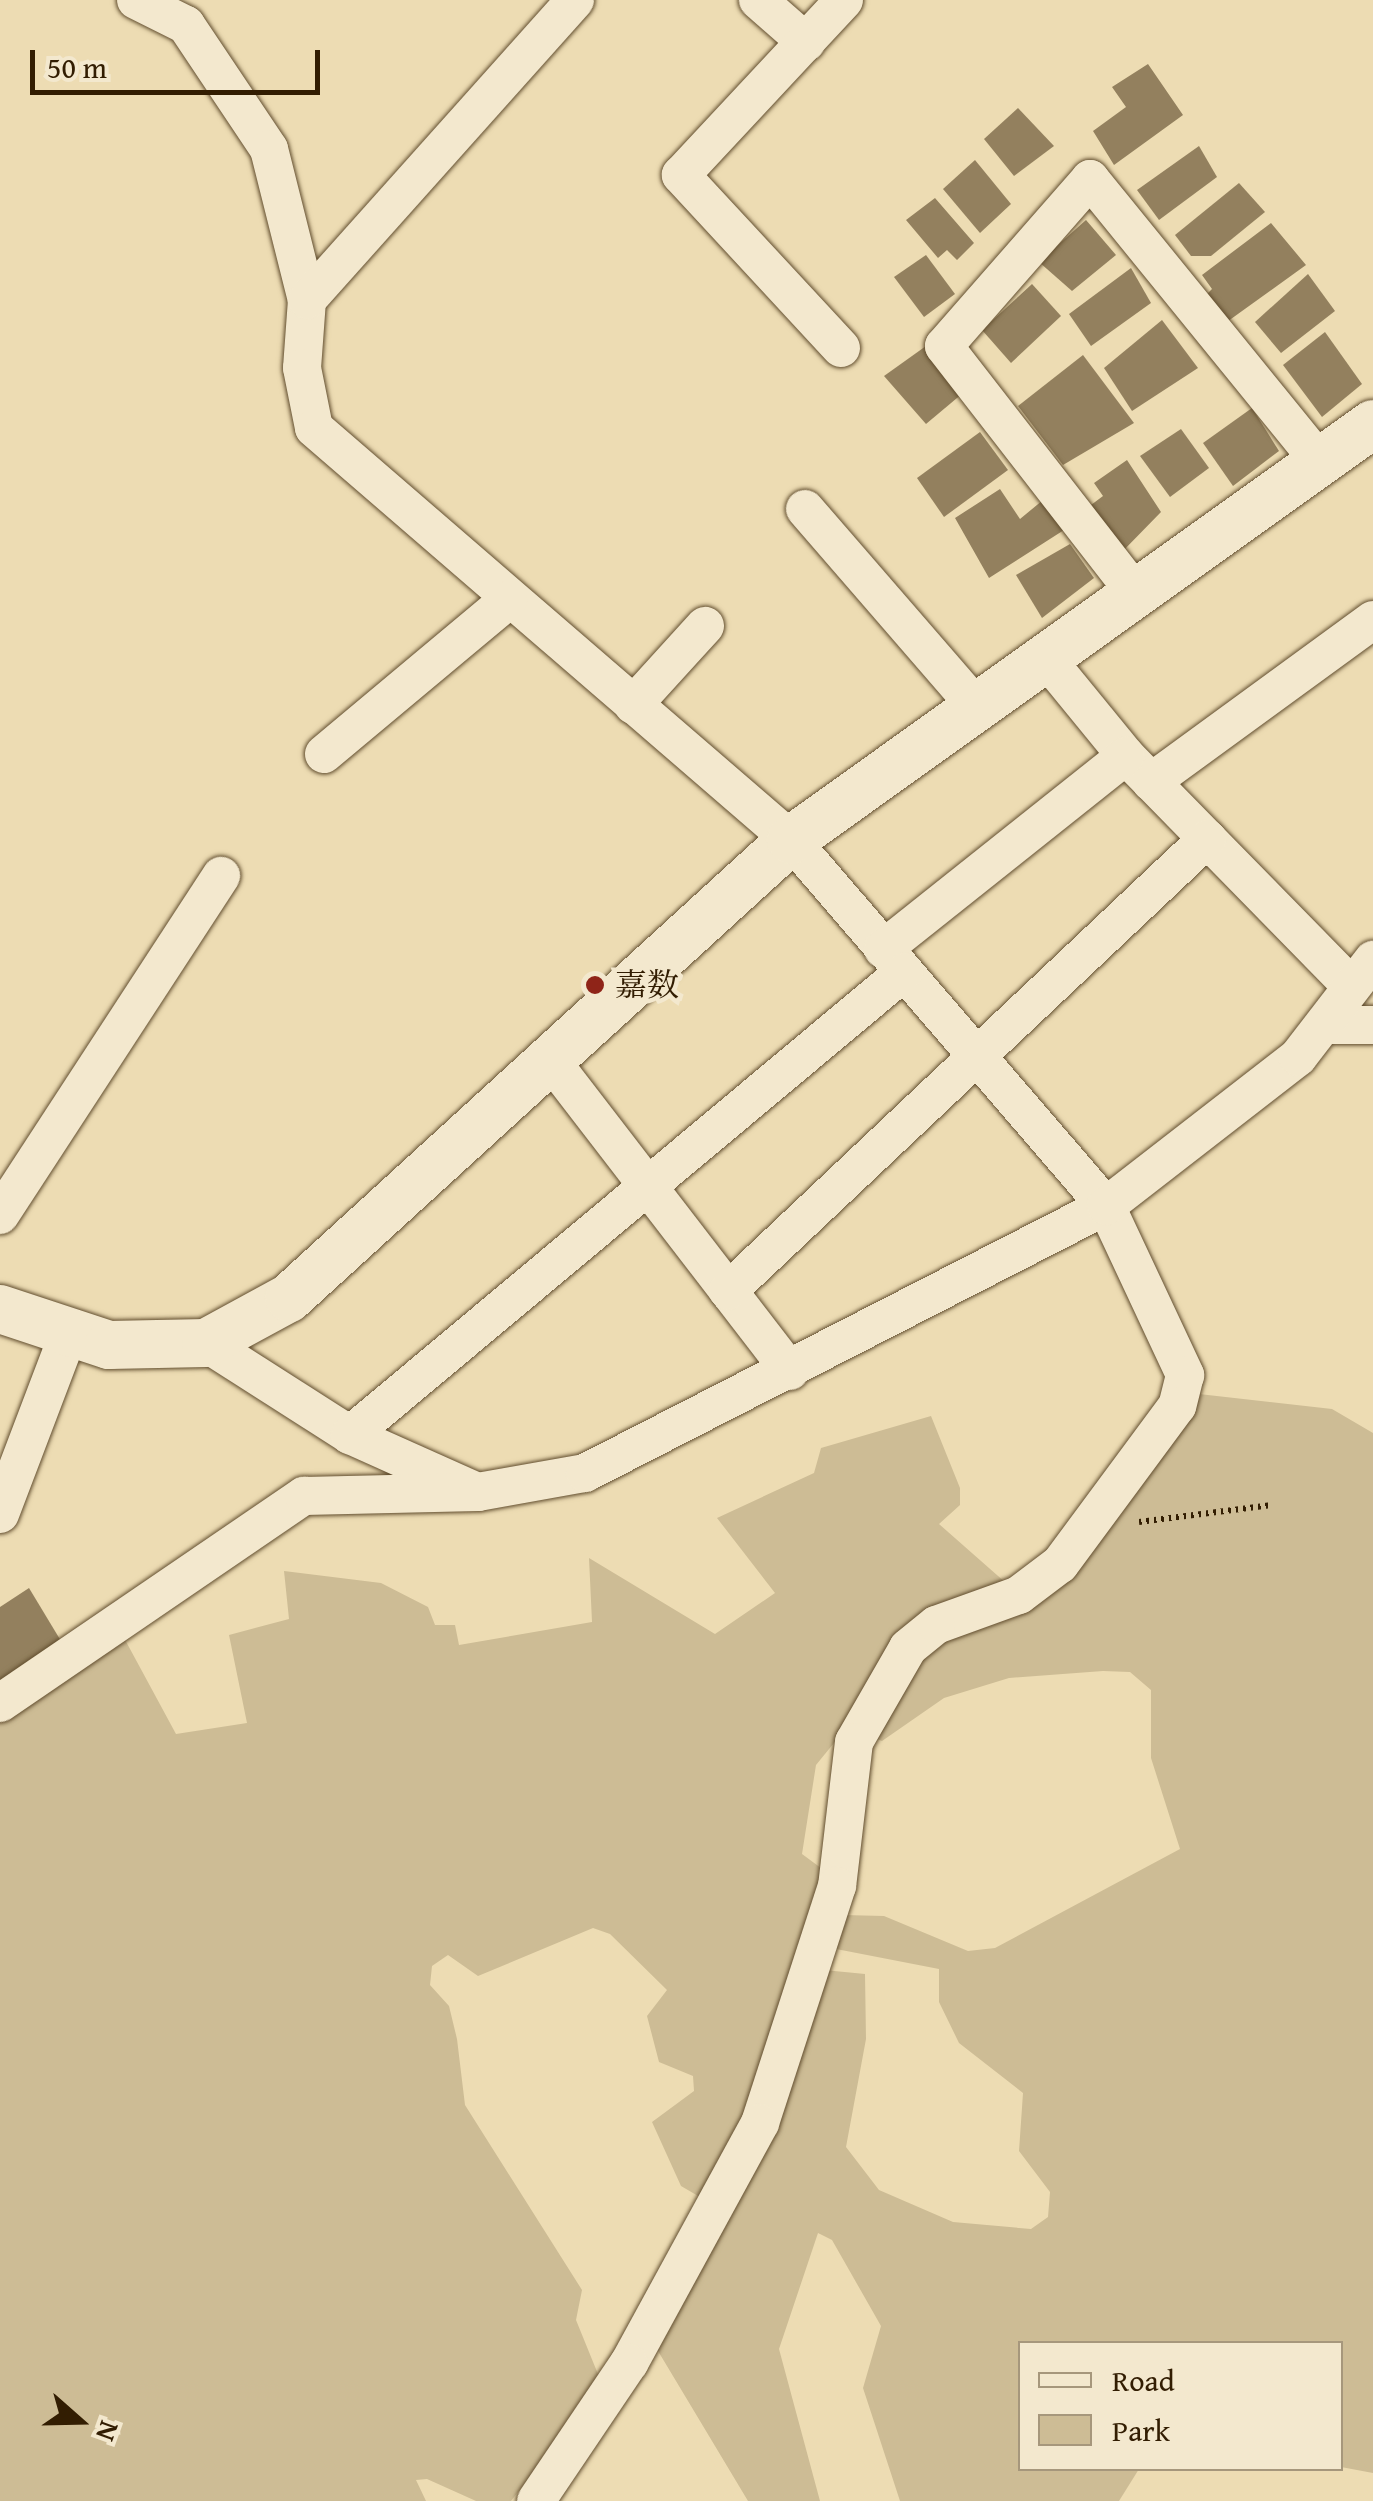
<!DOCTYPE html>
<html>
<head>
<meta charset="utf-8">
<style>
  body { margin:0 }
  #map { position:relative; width:1373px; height:2501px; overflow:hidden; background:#eddcb3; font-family:"Gentium Book Plus","Noto Serif JP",serif }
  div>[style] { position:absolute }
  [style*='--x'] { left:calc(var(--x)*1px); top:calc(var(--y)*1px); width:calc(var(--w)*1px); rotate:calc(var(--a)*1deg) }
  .green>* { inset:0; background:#cdbc95 }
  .building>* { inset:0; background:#93805e }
  .path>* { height:6px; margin-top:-3px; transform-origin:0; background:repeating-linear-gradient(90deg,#321d02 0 2.5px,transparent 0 7.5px) }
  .roads { filter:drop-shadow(0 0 2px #614d2e) drop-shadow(0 0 2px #614d2e) }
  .minor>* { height:38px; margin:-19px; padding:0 19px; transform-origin:19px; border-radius:19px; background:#f3e8ce }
  .tertiary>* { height:48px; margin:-24px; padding:0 24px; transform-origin:24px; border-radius:24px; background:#f3e8ce }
  .dots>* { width:28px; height:28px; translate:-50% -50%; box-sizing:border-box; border:5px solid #f3e8ce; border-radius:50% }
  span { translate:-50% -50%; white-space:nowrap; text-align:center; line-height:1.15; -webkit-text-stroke:9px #f3e8ce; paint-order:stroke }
  .poi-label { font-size:32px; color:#321d02 }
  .left { translate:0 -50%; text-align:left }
  .legend { position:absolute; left:1018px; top:2341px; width:325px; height:130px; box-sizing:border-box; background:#f3e8ce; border:2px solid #a6977c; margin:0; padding:12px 18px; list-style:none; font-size:30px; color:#321d02 }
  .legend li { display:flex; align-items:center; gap:20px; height:50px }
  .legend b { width:50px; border:2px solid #a6977c }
  .north { position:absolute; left:30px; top:2371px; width:100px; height:100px; -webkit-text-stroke:8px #f3e8ce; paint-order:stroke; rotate:110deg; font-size:28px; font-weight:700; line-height:40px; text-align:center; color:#321d02 }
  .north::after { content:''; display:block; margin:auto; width:35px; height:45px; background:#321d02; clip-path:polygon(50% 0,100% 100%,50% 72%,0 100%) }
  .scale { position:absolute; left:30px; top:50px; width:290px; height:45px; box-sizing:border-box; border:5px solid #321d02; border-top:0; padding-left:12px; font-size:30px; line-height:35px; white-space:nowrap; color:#321d02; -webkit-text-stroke:8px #f3e8ce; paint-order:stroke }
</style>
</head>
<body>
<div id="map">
  <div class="green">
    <i style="clip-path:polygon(1199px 1394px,1332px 1409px,1373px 1433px,1373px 2473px,1341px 2467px,1340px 2344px,1021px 2344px,1021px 2468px,1139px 2469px,1119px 2501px,900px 2501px,863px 2388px,881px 2326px,832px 2240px,818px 2233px,779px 2349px,820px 2501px,748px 2501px,655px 2346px,824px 1970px,865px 1974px,866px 2039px,846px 2147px,879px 2190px,953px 2222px,1031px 2229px,1048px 2217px,1050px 2192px,1019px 2151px,1023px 2093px,959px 2043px,939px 2002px,939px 1969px,831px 1948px,843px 1915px,884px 1916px,968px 1951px,995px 1948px,1180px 1849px,1151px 1758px,1151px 1690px,1130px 1672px,1103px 1671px,1009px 1678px,944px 1698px,882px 1741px,847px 1727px,816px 1765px,802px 1854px,825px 1871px,754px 2104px,705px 2200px,681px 2186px,652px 2122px,694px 2091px,693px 2076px,659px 2062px,647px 2016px,667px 1990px,610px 1934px,593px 1928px,478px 1976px,448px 1955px,432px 1966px,430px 1985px,449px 2006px,457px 2039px,465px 2105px,582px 2290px,576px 2320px,602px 2384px,511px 2501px,476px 2501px,427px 2479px,416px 2480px,426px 2501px,0 2501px,0 1719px,123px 1636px,176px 1734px,247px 1723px,229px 1635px,289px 1619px,284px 1571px,381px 1583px,428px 1607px,435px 1625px,455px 1625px,459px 1645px,592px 1622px,589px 1558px,715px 1634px,775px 1593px,717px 1518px,814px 1473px,821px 1448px,931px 1416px,960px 1488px,960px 1505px,939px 1524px,1006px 1583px,1043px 1595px)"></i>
  </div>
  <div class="building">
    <i style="clip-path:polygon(1148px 64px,1183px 115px,1114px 165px,1093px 131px,1126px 107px,1112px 87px)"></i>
    <i style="clip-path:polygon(1018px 108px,1054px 146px,1014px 176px,984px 139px)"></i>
    <i style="clip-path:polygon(1199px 146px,1217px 177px,1159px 220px,1137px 190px)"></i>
    <i style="clip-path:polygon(975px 160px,1011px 204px,980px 233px,943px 189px)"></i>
    <i style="clip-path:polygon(1239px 183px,1265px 212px,1211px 256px,1191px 256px,1175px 235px)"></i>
    <i style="clip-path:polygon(935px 198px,974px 243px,957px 260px,947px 250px,938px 258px,906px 220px)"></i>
    <i style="clip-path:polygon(1086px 220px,1116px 255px,1072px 291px,1039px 262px)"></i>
    <i style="clip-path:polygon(1271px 223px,1306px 265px,1224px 324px,1201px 300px,1212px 289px,1202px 275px)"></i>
    <i style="clip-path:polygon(926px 255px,955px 294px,924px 317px,894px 277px)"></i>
    <i style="clip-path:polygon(1131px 268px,1151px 303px,1091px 346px,1069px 314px)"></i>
    <i style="clip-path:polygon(1308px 274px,1335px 311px,1281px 353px,1255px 322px)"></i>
    <i style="clip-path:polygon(1032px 284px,1061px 316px,1011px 363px,982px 330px)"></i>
    <i style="clip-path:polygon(1162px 320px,1198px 368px,1132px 411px,1104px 368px)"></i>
    <i style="clip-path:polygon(1325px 332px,1362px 384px,1322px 417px,1283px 365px)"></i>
    <i style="clip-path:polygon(926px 346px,963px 393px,926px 424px,884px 376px)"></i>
    <i style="clip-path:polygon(1083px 355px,1134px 423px,1063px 465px,1018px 406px)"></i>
    <i style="clip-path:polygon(1252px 408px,1279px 451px,1233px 486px,1203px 443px)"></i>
    <i style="clip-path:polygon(1181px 429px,1209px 468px,1170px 497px,1140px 456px)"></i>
    <i style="clip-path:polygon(980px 432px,1008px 470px,944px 517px,917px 478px)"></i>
    <i style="clip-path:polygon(1127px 460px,1161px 512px,1120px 554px,1087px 508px,1103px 496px,1094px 483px)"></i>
    <i style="clip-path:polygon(1000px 489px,1020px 519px,1043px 500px,1064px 530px,989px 578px,955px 518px)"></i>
    <i style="clip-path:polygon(1070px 544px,1094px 578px,1042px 618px,1016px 575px)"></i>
    <i style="clip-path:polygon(29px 1588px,61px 1641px,0 1682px,0 1607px)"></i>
  </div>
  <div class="path">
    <i style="--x:1139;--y:1522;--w:134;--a:-7.3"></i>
  </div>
  <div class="roads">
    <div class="minor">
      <i style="--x:136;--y:0;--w:56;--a:26.6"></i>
      <i style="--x:186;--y:25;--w:149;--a:56.2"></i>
      <i style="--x:269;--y:149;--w:156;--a:75.9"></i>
      <i style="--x:307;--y:300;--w:68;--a:94.2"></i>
      <i style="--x:302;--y:368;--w:61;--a:78.7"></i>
      <i style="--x:314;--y:428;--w:630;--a:40.82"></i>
      <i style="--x:791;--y:840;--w:483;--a:49.3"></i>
      <i style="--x:1106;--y:1206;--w:187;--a:64.9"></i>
      <i style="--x:1185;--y:1375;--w:32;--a:104"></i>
      <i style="--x:1177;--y:1406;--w:197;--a:126.5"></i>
      <i style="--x:1060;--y:1564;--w:51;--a:142.9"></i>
      <i style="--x:1019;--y:1595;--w:88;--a:160.1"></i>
      <i style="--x:936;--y:1625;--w:36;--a:141"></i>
      <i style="--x:908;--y:1648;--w:108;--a:119.9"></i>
      <i style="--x:854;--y:1742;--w:145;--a:96.7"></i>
      <i style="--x:837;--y:1886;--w:249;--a:108"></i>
      <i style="--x:760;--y:2123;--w:273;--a:118.6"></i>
      <i style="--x:629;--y:2363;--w:166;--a:124"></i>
      <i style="--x:758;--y:0;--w:64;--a:41.2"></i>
      <i style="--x:307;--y:300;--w:402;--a:-48.2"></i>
      <i style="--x:841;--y:348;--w:236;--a:-132.8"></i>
      <i style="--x:681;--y:175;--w:239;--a:-47"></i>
      <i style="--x:805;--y:509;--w:259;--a:49.1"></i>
      <i style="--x:1137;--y:595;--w:315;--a:-127.8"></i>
      <i style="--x:944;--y:346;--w:222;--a:-48.8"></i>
      <i style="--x:1090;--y:179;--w:367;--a:50.9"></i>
      <i style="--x:1045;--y:657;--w:128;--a:50.7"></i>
      <i style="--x:1126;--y:756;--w:320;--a:45.6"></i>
      <i style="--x:633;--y:705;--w:107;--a:-47.7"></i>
      <i style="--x:324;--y:754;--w:240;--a:-39.9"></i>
      <i style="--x:1151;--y:782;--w:275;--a:-36.1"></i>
      <i style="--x:883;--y:949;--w:310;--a:-38.5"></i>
      <i style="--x:1326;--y:1025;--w:47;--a:0"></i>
      <i style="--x:549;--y:1058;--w:395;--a:52.4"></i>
      <i style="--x:0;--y:1215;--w:405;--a:-56.9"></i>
      <i style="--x:728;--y:1291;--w:659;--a:-43.34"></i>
      <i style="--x:206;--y:1343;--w:171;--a:32.6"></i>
      <i style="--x:350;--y:1435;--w:133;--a:24.1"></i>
      <i style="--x:350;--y:1435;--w:722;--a:-39.89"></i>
      <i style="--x:0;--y:1514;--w:195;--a:-69.2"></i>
      <i style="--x:0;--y:1703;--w:368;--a:-34.3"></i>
      <i style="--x:304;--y:1496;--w:174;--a:-1.3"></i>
      <i style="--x:478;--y:1492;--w:109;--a:-10.1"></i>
      <i style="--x:585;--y:1473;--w:585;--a:-27.13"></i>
      <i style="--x:1106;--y:1206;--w:243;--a:-37.8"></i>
      <i style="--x:1298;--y:1057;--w:123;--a:-52.3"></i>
    </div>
    <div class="tertiary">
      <i style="--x:0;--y:1309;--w:115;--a:18.3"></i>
      <i style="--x:109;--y:1345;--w:97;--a:-1.2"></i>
      <i style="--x:206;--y:1343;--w:94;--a:-28.5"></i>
      <i style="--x:289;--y:1298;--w:680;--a:-42.38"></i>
      <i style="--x:791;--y:840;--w:715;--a:-35.56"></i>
    </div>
  </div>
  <div class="dots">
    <i style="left:595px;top:985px;background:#8f2418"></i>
  </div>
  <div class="poi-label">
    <span class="left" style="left:615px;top:985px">嘉数</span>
  </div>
  <ul class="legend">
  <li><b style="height:12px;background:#f3e8ce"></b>Road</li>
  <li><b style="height:28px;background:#cdbc95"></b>Park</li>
  </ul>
  <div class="north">N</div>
  <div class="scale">50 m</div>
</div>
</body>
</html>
